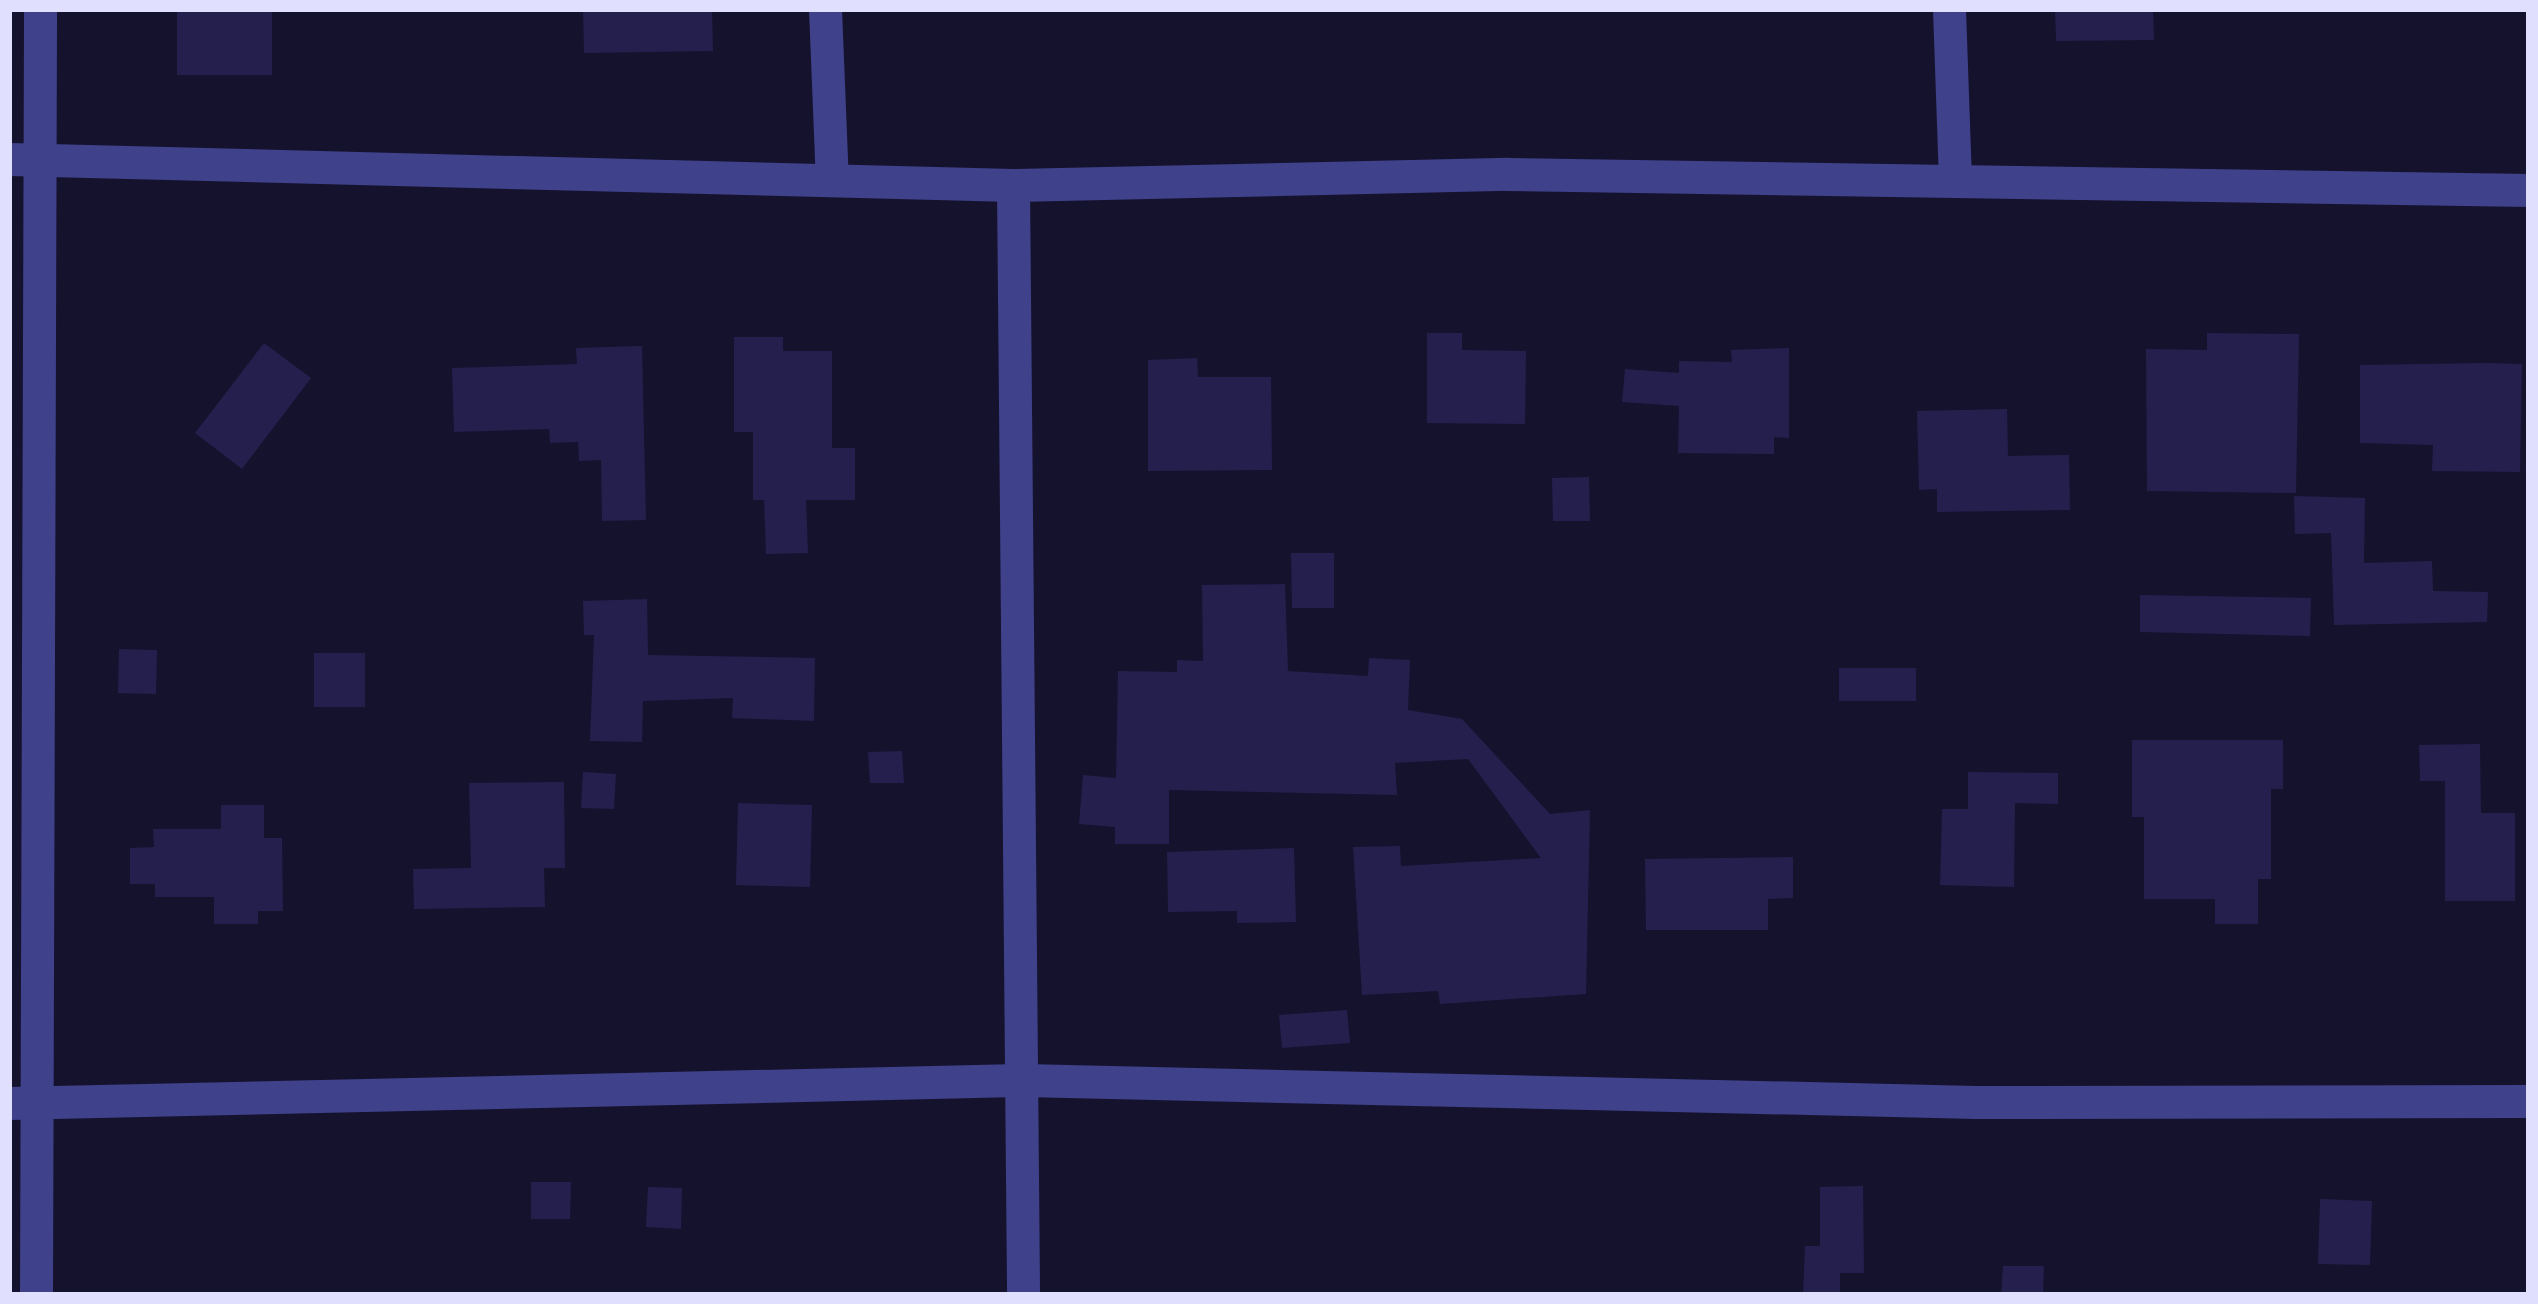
<!DOCTYPE html>
<html>
<head>
<meta charset="utf-8">
<style>
  body { margin:0 }
  #map { position:relative; width:2538px; height:1304px; overflow:hidden; background:#15122d; font-family:Manrope,sans-serif }
  div>[style] { position:absolute }
  [style*='--x'] { left:calc(var(--x)*1px); top:calc(var(--y)*1px); width:calc(var(--w)*1px); rotate:calc(var(--a)*1deg) }
  .building>* { inset:0; background:#251f4d }
  .minor>* { height:33px; margin:-16.5px; padding:0 16.5px; transform-origin:16.5px; border-radius:16.5px; background:#3f418b }
  .tertiary>* { height:33px; margin:-16.5px; padding:0 16.5px; transform-origin:16.5px; border-radius:16.5px; background:#3f418b }
  span { translate:-50% -50%; white-space:nowrap; text-align:center; line-height:1.15; -webkit-text-stroke:10px #15122d; paint-order:stroke }
  .frame { position:absolute; inset:0; border:12px solid #e0dffe; pointer-events:none }
</style>
</head>
<body>
<div id="map">
  <div class="building">
    <i style="clip-path:polygon(177px 9px,272px 9px,272px 75px,177px 75px)"></i>
    <i style="clip-path:polygon(583px 9px,712px 9px,713px 51px,584px 53px)"></i>
    <i style="clip-path:polygon(2055px 9px,2153px 9px,2154px 40px,2056px 41px)"></i>
    <i style="clip-path:polygon(1427px 333px,1462px 333px,1462px 350px,1526px 351px,1525px 424px,1427px 423px)"></i>
    <i style="clip-path:polygon(2207px 333px,2299px 334px,2296px 493px,2147px 491px,2146px 349px,2207px 350px)"></i>
    <i style="clip-path:polygon(734px 337px,783px 337px,783px 351px,832px 351px,832px 448px,855px 448px,855px 500px,806px 500px,808px 553px,766px 554px,764px 500px,753px 500px,753px 432px,734px 432px)"></i>
    <i style="clip-path:polygon(264px 343px,311px 378px,242px 469px,195px 433px)"></i>
    <i style="clip-path:polygon(642px 346px,646px 520px,602px 521px,601px 460px,579px 461px,578px 442px,550px 443px,549px 429px,454px 432px,452px 368px,577px 364px,576px 348px)"></i>
    <i style="clip-path:polygon(1789px 348px,1789px 438px,1774px 437px,1774px 454px,1678px 453px,1679px 406px,1622px 402px,1625px 369px,1679px 373px,1679px 361px,1732px 362px,1731px 350px)"></i>
    <i style="clip-path:polygon(1197px 358px,1198px 377px,1271px 377px,1272px 470px,1148px 471px,1148px 360px)"></i>
    <i style="clip-path:polygon(2485px 363px,2522px 364px,2520px 472px,2432px 471px,2433px 445px,2360px 443px,2360px 365px)"></i>
    <i style="clip-path:polygon(2007px 409px,2008px 456px,2069px 455px,2070px 510px,1937px 512px,1937px 489px,1919px 490px,1917px 411px)"></i>
    <i style="clip-path:polygon(1589px 477px,1590px 521px,1553px 521px,1552px 478px)"></i>
    <i style="clip-path:polygon(2294px 496px,2365px 498px,2364px 563px,2432px 561px,2433px 591px,2488px 592px,2487px 622px,2334px 625px,2331px 533px,2295px 534px)"></i>
    <i style="clip-path:polygon(1291px 553px,1334px 553px,1334px 608px,1292px 608px)"></i>
    <i style="clip-path:polygon(1285px 584px,1288px 671px,1368px 676px,1369px 658px,1410px 660px,1408px 710px,1462px 719px,1550px 814px,1590px 810px,1586px 994px,1440px 1004px,1438px 991px,1362px 995px,1353px 847px,1400px 846px,1401px 866px,1541px 858px,1468px 759px,1395px 763px,1397px 795px,1169px 790px,1169px 844px,1115px 844px,1115px 827px,1079px 824px,1083px 775px,1116px 778px,1118px 671px,1177px 672px,1177px 660px,1203px 661px,1202px 585px)"></i>
    <i style="clip-path:polygon(2140px 595px,2311px 598px,2310px 636px,2140px 632px)"></i>
    <i style="clip-path:polygon(647px 599px,648px 655px,815px 658px,814px 721px,732px 718px,733px 698px,643px 701px,642px 742px,590px 741px,594px 635px,584px 635px,583px 601px)"></i>
    <i style="clip-path:polygon(119px 649px,157px 650px,156px 694px,118px 693px)"></i>
    <i style="clip-path:polygon(314px 653px,365px 653px,365px 707px,314px 707px)"></i>
    <i style="clip-path:polygon(1839px 668px,1916px 668px,1916px 701px,1839px 701px)"></i>
    <i style="clip-path:polygon(2132px 740px,2283px 740px,2283px 789px,2271px 789px,2271px 879px,2258px 879px,2258px 924px,2215px 924px,2215px 899px,2144px 899px,2144px 817px,2132px 817px)"></i>
    <i style="clip-path:polygon(2480px 744px,2481px 813px,2515px 813px,2515px 901px,2445px 901px,2445px 781px,2420px 781px,2419px 745px)"></i>
    <i style="clip-path:polygon(902px 751px,904px 783px,870px 783px,868px 752px)"></i>
    <i style="clip-path:polygon(583px 772px,616px 774px,614px 809px,581px 808px)"></i>
    <i style="clip-path:polygon(1968px 772px,2058px 773px,2058px 804px,2015px 803px,2014px 887px,1940px 885px,1942px 809px,1968px 809px)"></i>
    <i style="clip-path:polygon(564px 782px,565px 868px,544px 868px,545px 907px,414px 909px,413px 869px,471px 868px,469px 783px)"></i>
    <i style="clip-path:polygon(738px 803px,812px 805px,810px 887px,736px 885px)"></i>
    <i style="clip-path:polygon(221px 805px,264px 805px,264px 838px,282px 838px,283px 911px,258px 911px,258px 924px,214px 924px,214px 897px,155px 897px,155px 884px,130px 884px,130px 848px,154px 847px,153px 829px,221px 829px)"></i>
    <i style="clip-path:polygon(1294px 848px,1296px 922px,1237px 923px,1237px 911px,1168px 912px,1167px 852px)"></i>
    <i style="clip-path:polygon(1793px 857px,1793px 898px,1768px 899px,1768px 930px,1646px 930px,1645px 859px)"></i>
    <i style="clip-path:polygon(1347px 1010px,1350px 1043px,1282px 1048px,1279px 1015px)"></i>
    <i style="clip-path:polygon(531px 1182px,571px 1182px,570px 1219px,531px 1219px)"></i>
    <i style="clip-path:polygon(1863px 1186px,1864px 1273px,1840px 1273px,1840px 1295px,1803px 1295px,1805px 1246px,1820px 1246px,1820px 1187px)"></i>
    <i style="clip-path:polygon(648px 1187px,682px 1188px,681px 1229px,646px 1227px)"></i>
    <i style="clip-path:polygon(2320px 1199px,2372px 1201px,2370px 1265px,2318px 1264px)"></i>
    <i style="clip-path:polygon(2003px 1266px,2044px 1266px,2043px 1295px,2001px 1295px)"></i>
  </div>
  <div class="minor">
    <i style="--x:825;--y:9;--w:171;--a:87.7"></i>
    <i style="--x:1949;--y:9;--w:168;--a:88"></i>
    <i style="--x:9;--y:159;--w:1004;--a:1.48"></i>
    <i style="--x:1013;--y:185;--w:495;--a:-1.3"></i>
    <i style="--x:1508;--y:174;--w:1021;--a:0.9"></i>
    <i style="--x:1013;--y:185;--w:1110;--a:89.48"></i>
    <i style="--x:36;--y:1295;--w:1286;--a:-89.82"></i>
  </div>
  <div class="tertiary">
    <i style="--x:9;--y:1103;--w:1015;--a:-1.3"></i>
    <i style="--x:1024;--y:1080;--w:952;--a:1.32"></i>
    <i style="--x:1976;--y:1102;--w:553;--a:-0.1"></i>
  </div>
  <div class="frame"></div>
</div>
</body>
</html>
